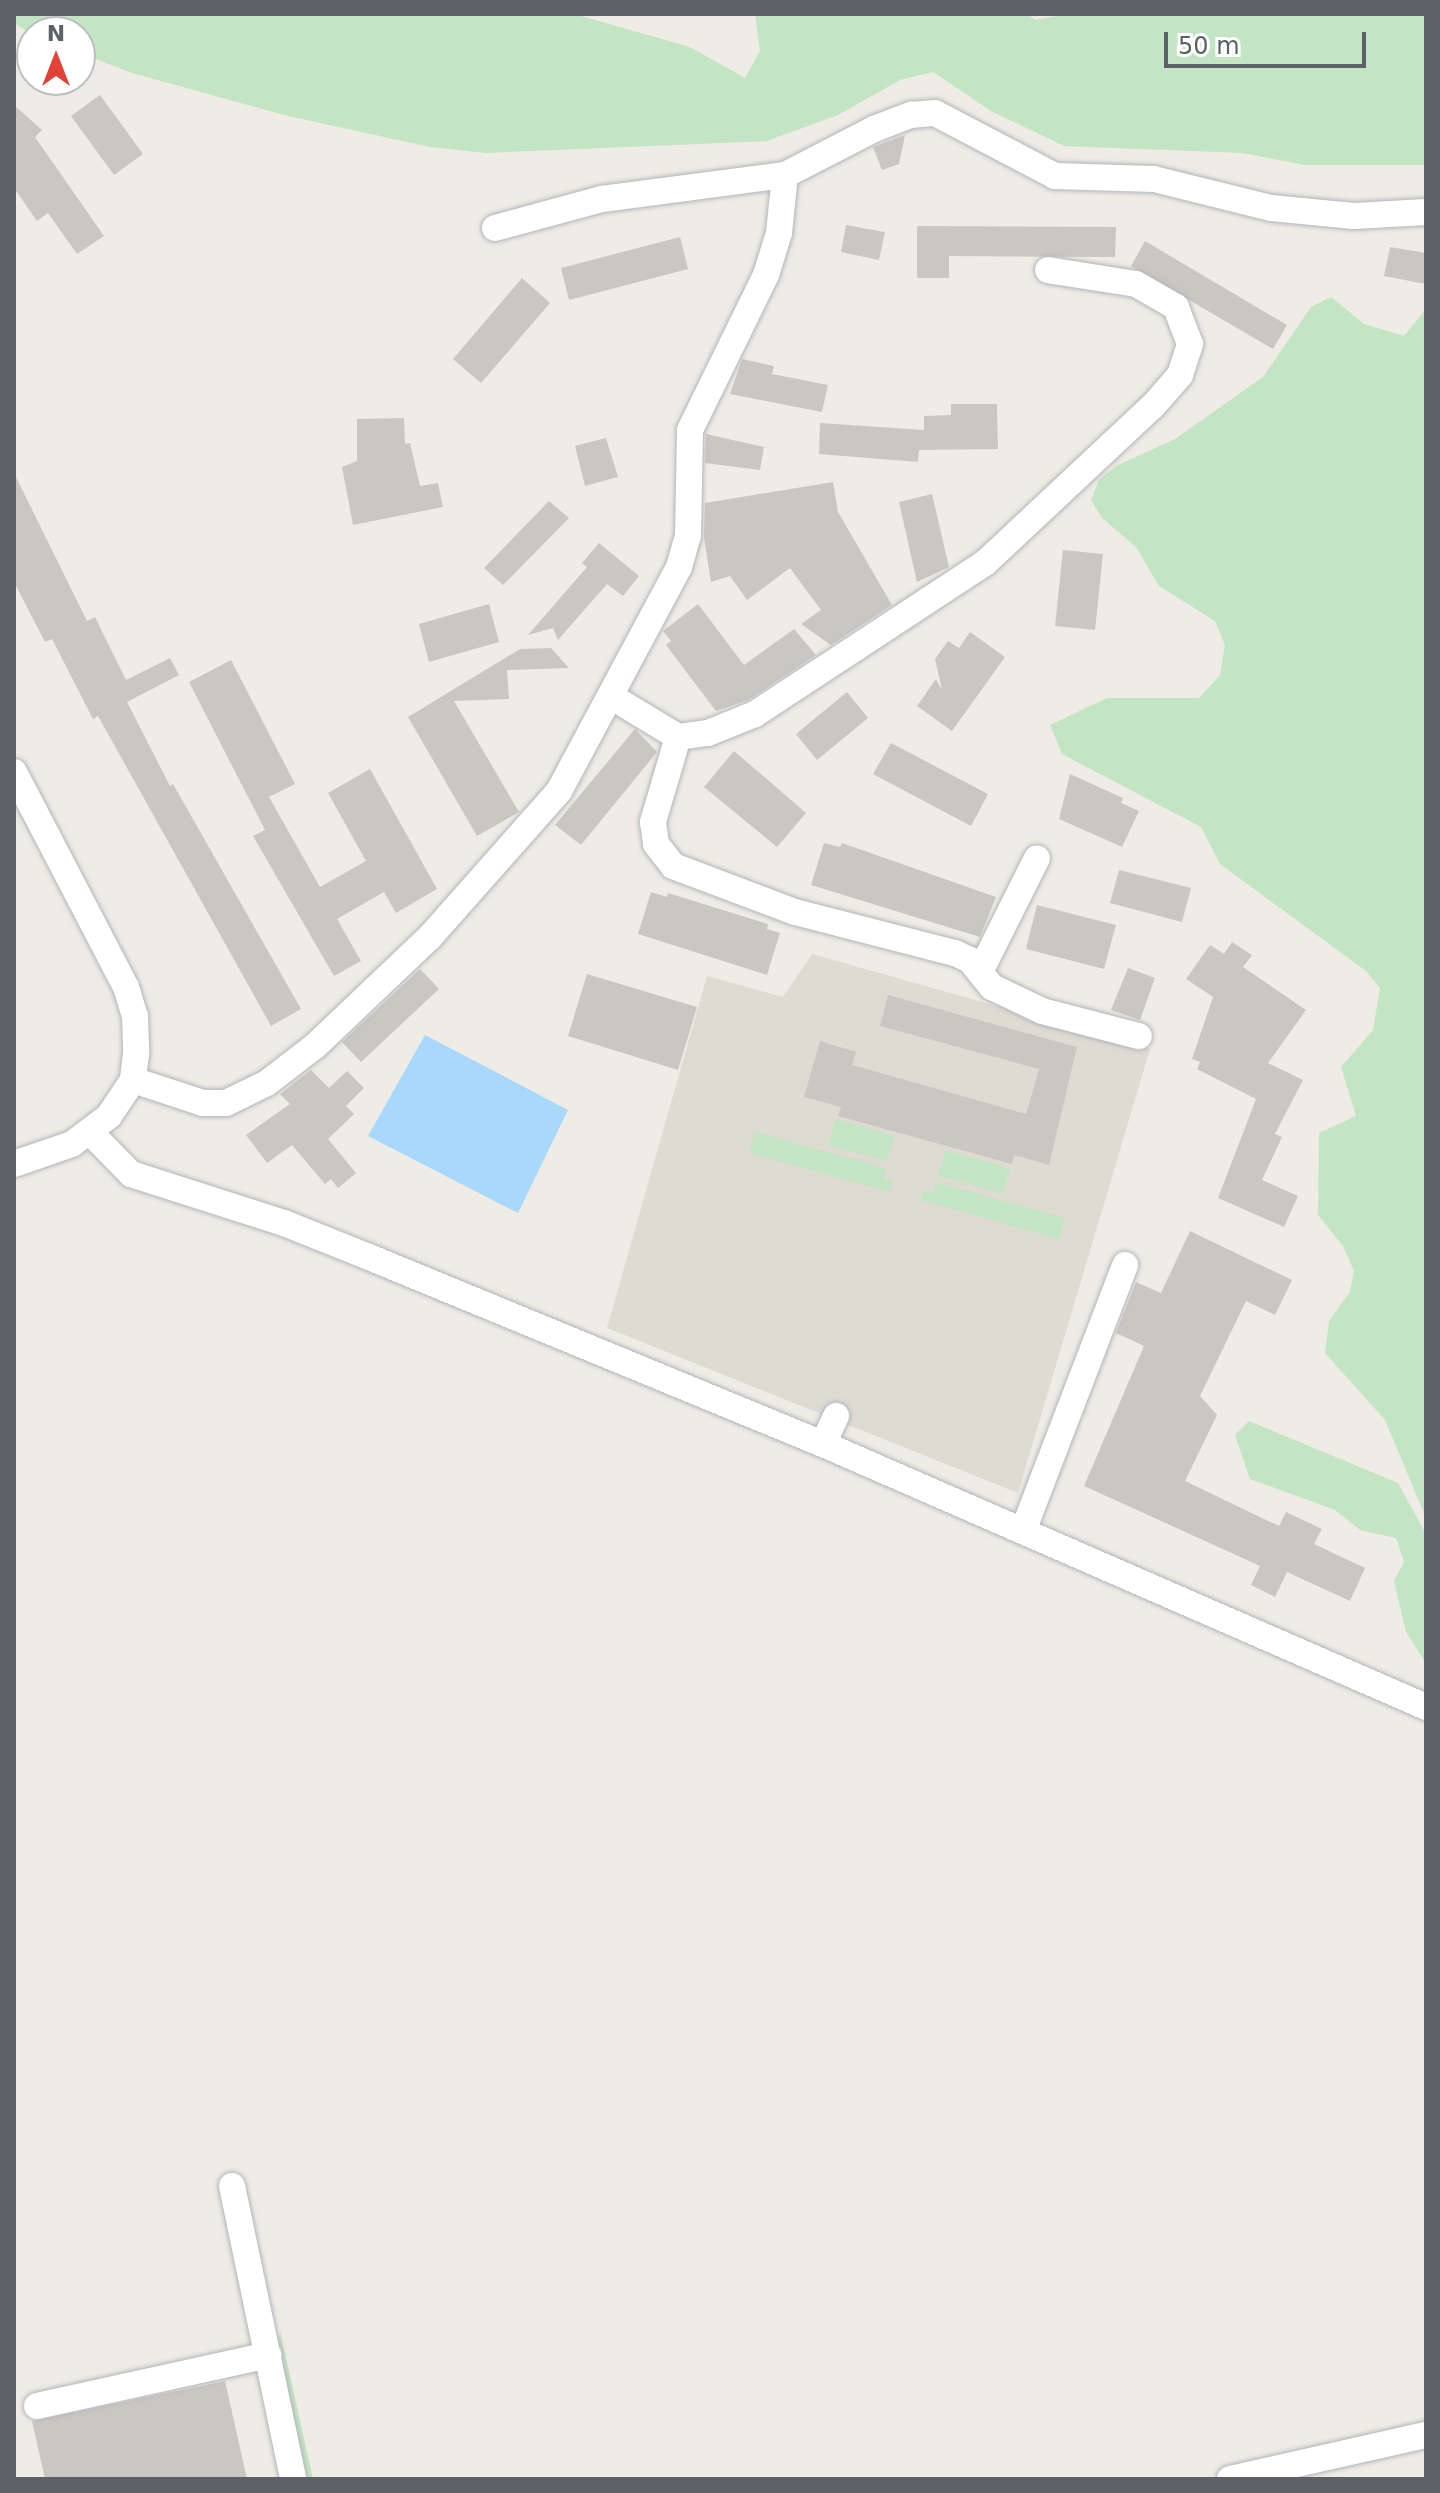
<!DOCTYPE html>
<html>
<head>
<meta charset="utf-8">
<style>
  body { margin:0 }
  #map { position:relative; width:1440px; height:2493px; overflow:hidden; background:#eeece5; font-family:"DejaVu Sans",sans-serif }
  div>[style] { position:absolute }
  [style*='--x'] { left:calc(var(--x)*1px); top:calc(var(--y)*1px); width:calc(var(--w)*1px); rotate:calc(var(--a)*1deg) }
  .education>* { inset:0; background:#dedbd3 }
  .green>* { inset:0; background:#c3e5c3 }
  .water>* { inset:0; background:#a8d8fb }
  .building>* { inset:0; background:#cac7c2 }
  .roads { filter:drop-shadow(0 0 2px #b2b5b9) drop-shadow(0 0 2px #b2b5b9) }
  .minor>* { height:26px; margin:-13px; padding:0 13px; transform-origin:13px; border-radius:13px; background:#fff }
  span { translate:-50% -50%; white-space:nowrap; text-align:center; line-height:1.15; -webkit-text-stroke:6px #fff; paint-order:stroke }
  .frame { position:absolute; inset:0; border:16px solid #5d6065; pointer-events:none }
  .north { position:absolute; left:16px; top:16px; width:80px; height:80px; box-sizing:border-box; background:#fff; border:2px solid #bebfc1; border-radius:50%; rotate:0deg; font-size:22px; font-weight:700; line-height:32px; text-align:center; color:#5d6065 }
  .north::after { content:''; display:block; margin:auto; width:28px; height:36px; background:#e24338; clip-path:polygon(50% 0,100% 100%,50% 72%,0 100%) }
  .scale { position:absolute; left:1164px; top:32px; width:202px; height:36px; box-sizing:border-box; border:4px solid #5d6065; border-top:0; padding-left:10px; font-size:24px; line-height:28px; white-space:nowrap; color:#5d6065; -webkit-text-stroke:6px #fff; paint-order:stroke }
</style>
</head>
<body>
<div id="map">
  <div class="education">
    <i style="clip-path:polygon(812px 954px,1150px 1049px,1018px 1493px,607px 1328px,707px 976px,783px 997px)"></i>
  </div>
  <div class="green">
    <i style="clip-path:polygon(14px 14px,574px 14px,690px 47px,745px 78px,760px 51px,755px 14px,1027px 14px,1035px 20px,1067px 14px,1426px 14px,1426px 165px,1304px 165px,1243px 153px,1064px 146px,991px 111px,933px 72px,900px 80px,838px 115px,767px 141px,486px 153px,430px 147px,288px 116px,132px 73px,80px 53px,80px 32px,32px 34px,14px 23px)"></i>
    <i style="clip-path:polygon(1331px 297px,1364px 324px,1404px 336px,1426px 309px,1426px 1518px,1385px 1420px,1325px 1353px,1329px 1321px,1350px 1292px,1354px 1271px,1343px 1246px,1318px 1215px,1319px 1133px,1356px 1116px,1341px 1067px,1373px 1030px,1380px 988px,1366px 971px,1220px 864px,1201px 827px,1062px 754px,1050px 725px,1107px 698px,1199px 698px,1220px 675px,1225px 645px,1215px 621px,1159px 586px,1136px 547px,1102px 518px,1091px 500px,1099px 480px,1116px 466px,1175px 439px,1263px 377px,1311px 307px)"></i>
    <i style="clip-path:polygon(836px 1119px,895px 1136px,887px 1161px,828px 1145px)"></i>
    <i style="clip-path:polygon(755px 1132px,886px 1168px,883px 1179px,893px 1182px,890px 1192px,749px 1153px)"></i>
    <i style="clip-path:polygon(945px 1150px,1010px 1168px,1003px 1194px,938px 1175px)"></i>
    <i style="clip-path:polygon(936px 1182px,1065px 1218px,1059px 1239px,920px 1200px,923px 1191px,933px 1193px)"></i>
    <i style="clip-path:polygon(1249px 1421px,1398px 1483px,1426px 1534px,1426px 1663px,1406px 1632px,1394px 1581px,1404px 1562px,1396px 1538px,1360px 1530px,1335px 1510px,1250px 1479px,1235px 1435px)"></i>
    <i style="clip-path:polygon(280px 2331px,313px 2479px,307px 2479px,278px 2346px)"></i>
  </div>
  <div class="water">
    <i style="clip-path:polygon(425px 1035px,568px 1110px,518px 1213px,368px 1136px)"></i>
  </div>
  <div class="building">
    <i style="clip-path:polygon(100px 95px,143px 154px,114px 175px,71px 116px)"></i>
    <i style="clip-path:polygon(14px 105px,42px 130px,35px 137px,104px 236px,77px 254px,48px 213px,37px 221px,14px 188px)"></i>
    <i style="clip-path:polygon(905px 135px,899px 164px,882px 170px,873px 147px)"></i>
    <i style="clip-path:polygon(846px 225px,885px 232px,879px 260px,841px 252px)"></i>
    <i style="clip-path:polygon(917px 226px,1116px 227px,1115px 257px,949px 256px,949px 278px,917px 278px)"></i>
    <i style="clip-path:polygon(680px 237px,688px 269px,569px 300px,561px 268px)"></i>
    <i style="clip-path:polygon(1145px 241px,1287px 325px,1273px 349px,1131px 266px)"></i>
    <i style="clip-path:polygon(1390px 247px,1426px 253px,1426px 284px,1384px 276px)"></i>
    <i style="clip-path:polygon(522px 278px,550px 303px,481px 383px,453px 359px)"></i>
    <i style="clip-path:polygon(742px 359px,774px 366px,772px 374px,828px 385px,822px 412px,730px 394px)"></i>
    <i style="clip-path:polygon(951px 404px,997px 404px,998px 449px,919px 450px,918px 462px,819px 454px,820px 423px,924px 430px,924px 416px,951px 415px)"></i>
    <i style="clip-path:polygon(404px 418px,405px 444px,410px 443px,420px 486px,438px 483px,443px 507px,353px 525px,342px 467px,357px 461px,357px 419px)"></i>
    <i style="clip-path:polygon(706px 434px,764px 447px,760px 470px,705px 463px)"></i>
    <i style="clip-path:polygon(606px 438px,618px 477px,585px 486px,575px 446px)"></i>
    <i style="clip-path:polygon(14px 473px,87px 621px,95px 617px,126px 680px,170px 658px,179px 675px,127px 702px,170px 786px,173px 784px,301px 1009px,271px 1026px,98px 716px,93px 719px,52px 639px,45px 642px,14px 582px)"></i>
    <i style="clip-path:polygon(833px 482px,838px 512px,892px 605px,831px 645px,801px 624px,821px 610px,790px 568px,747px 600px,730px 576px,711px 582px,704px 537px,705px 503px)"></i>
    <i style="clip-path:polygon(932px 494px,949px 567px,917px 582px,899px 502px)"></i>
    <i style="clip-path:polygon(549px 501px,569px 518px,503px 585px,484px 568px)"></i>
    <i style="clip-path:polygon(599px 543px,639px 576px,623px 596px,607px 584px,558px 640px,553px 628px,528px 635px,587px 567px,582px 563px)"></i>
    <i style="clip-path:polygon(1063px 550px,1103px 554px,1095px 630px,1055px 626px)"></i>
    <i style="clip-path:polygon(489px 604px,499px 642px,429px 662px,419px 624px)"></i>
    <i style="clip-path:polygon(698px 604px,744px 665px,794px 629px,816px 655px,748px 700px,716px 711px,666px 645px,671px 641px,663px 631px)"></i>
    <i style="clip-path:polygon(970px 632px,1005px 657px,952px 731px,917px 706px,936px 679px,942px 690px,935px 659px,948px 641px,959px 648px)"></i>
    <i style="clip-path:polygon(551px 648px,569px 668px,507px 670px,509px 699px,454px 701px,519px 812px,477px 836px,408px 717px,520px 649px)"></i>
    <i style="clip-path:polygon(231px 660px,295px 784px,269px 797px,320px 887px,366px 861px,328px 793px,370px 769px,437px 889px,396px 913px,384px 892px,337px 919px,361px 961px,334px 976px,253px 836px,265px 830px,189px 682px)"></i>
    <i style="clip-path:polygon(847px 692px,868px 718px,817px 760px,796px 734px)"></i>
    <i style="clip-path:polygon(635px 729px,657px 752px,581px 845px,555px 825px)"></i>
    <i style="clip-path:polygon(891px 743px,988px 794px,971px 826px,873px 774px)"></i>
    <i style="clip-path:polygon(734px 751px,806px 813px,777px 847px,704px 787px)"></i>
    <i style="clip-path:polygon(1070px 774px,1123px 798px,1121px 803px,1139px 811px,1122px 847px,1059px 819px)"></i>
    <i style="clip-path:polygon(824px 843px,840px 847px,842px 843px,996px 897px,980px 937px,811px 885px)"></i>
    <i style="clip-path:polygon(1119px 870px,1191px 888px,1182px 922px,1110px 903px)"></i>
    <i style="clip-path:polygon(651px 892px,667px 897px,668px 893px,768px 924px,767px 929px,780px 933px,767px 975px,638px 934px)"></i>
    <i style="clip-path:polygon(1037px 905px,1116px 925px,1104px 969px,1026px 949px)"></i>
    <i style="clip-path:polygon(1232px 942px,1252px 955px,1243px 967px,1306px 1010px,1268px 1063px,1303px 1080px,1275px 1134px,1282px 1137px,1262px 1180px,1298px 1196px,1284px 1227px,1218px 1198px,1256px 1099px,1197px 1069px,1200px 1062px,1192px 1059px,1213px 997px,1186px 979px,1210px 945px,1224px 954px)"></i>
    <i style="clip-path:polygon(1128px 968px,1155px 978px,1140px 1020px,1111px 1010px)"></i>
    <i style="clip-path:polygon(420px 969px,439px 989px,361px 1062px,342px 1042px)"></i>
    <i style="clip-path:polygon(587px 974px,697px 1007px,678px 1070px,568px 1036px)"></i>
    <i style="clip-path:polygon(888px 995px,1077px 1047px,1049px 1165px,1014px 1155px,1012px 1164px,838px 1116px,841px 1107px,804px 1097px,820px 1041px,856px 1052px,852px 1065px,1026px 1114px,1039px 1069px,880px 1026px)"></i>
    <i style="clip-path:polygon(311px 1070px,329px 1088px,347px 1071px,364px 1088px,346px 1106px,354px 1114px,328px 1139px,356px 1173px,338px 1188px,331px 1179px,325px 1184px,292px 1145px,267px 1163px,246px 1135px,290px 1104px,280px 1094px)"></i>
    <i style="clip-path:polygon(1190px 1231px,1292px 1280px,1275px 1315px,1246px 1301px,1200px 1396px,1217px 1415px,1185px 1481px,1279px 1526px,1286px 1512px,1322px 1529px,1314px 1544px,1365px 1568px,1350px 1601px,1287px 1572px,1275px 1597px,1251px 1585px,1260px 1566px,1084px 1486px,1144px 1346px,1116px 1333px,1136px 1282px,1161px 1293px)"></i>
    <i style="clip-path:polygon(225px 2381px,247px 2479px,45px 2479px,32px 2421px)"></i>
  </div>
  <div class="roads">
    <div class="minor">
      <i style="--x:495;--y:228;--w:111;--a:-15.2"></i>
      <i style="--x:602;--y:199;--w:185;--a:-7.5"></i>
      <i style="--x:785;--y:175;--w:100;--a:-27.3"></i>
      <i style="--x:874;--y:129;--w:40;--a:-21"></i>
      <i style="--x:911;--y:115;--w:24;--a:-5"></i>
      <i style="--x:935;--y:113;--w:136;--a:27.7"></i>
      <i style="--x:1055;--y:176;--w:99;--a:1.7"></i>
      <i style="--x:1154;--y:179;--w:121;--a:13.9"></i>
      <i style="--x:1271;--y:208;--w:83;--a:5.5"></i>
      <i style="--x:1354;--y:216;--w:72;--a:-3.2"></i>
      <i style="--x:612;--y:697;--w:77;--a:31.2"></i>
      <i style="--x:678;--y:737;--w:30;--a:-8"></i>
      <i style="--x:708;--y:733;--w:51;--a:-22"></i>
      <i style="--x:755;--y:714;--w:275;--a:-33.3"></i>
      <i style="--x:985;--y:563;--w:230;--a:-43.1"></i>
      <i style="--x:1153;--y:406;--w:41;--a:-48.9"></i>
      <i style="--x:1180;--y:375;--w:33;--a:-72"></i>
      <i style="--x:1190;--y:344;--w:40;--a:-111"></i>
      <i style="--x:1176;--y:307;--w:46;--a:-150.1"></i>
      <i style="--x:1136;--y:284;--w:89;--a:-171"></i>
      <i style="--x:678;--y:737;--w:89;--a:106.4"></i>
      <i style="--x:653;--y:822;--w:22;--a:82"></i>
      <i style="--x:656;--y:844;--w:28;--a:52"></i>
      <i style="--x:673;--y:866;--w:130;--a:20.7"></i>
      <i style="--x:795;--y:912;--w:165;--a:14.4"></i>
      <i style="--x:955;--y:953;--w:17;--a:25"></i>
      <i style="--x:970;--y:960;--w:35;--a:51"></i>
      <i style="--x:992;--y:987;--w:55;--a:25.6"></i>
      <i style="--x:1042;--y:1011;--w:100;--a:14.5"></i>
      <i style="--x:14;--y:772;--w:242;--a:62.5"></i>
      <i style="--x:126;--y:987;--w:30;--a:73"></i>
      <i style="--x:135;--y:1016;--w:38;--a:88"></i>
      <i style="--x:136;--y:1054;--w:26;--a:97"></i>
      <i style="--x:133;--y:1080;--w:43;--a:123.7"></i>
      <i style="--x:109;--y:1116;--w:46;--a:142.9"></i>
      <i style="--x:72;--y:1144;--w:61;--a:161"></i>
      <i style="--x:980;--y:972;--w:127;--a:-63.4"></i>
      <i style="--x:133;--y:1080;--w:74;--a:18.2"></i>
      <i style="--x:203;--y:1103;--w:23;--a:0"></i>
      <i style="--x:226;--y:1103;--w:46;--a:-26"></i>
      <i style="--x:267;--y:1083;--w:61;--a:-37.6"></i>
      <i style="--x:315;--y:1046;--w:158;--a:-43.5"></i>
      <i style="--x:430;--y:937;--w:195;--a:-48.5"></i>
      <i style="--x:559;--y:791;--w:254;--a:-61.8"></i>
      <i style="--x:679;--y:567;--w:32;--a:-74"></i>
      <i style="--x:688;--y:536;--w:106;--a:-88.9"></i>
      <i style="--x:690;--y:430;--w:173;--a:-63.9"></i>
      <i style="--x:766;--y:275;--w:44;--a:-72.8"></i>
      <i style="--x:779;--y:233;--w:58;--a:-84.1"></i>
      <i style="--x:90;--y:1132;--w:59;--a:45.7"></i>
      <i style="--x:131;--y:1174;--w:161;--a:17.8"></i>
      <i style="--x:284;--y:1223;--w:92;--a:21.8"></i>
      <i style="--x:369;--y:1257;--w:491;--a:22.4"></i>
      <i style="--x:823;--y:1444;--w:658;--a:23.56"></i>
      <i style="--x:823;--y:1444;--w:31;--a:-65"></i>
      <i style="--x:1023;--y:1531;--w:285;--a:-69"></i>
      <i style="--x:232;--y:2186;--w:299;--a:78.2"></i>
      <i style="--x:37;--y:2406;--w:237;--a:-12.4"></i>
      <i style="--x:1230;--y:2479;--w:201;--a:-12.7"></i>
    </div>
  </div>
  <div class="frame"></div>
  <div class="north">N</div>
  <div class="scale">50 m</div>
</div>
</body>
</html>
